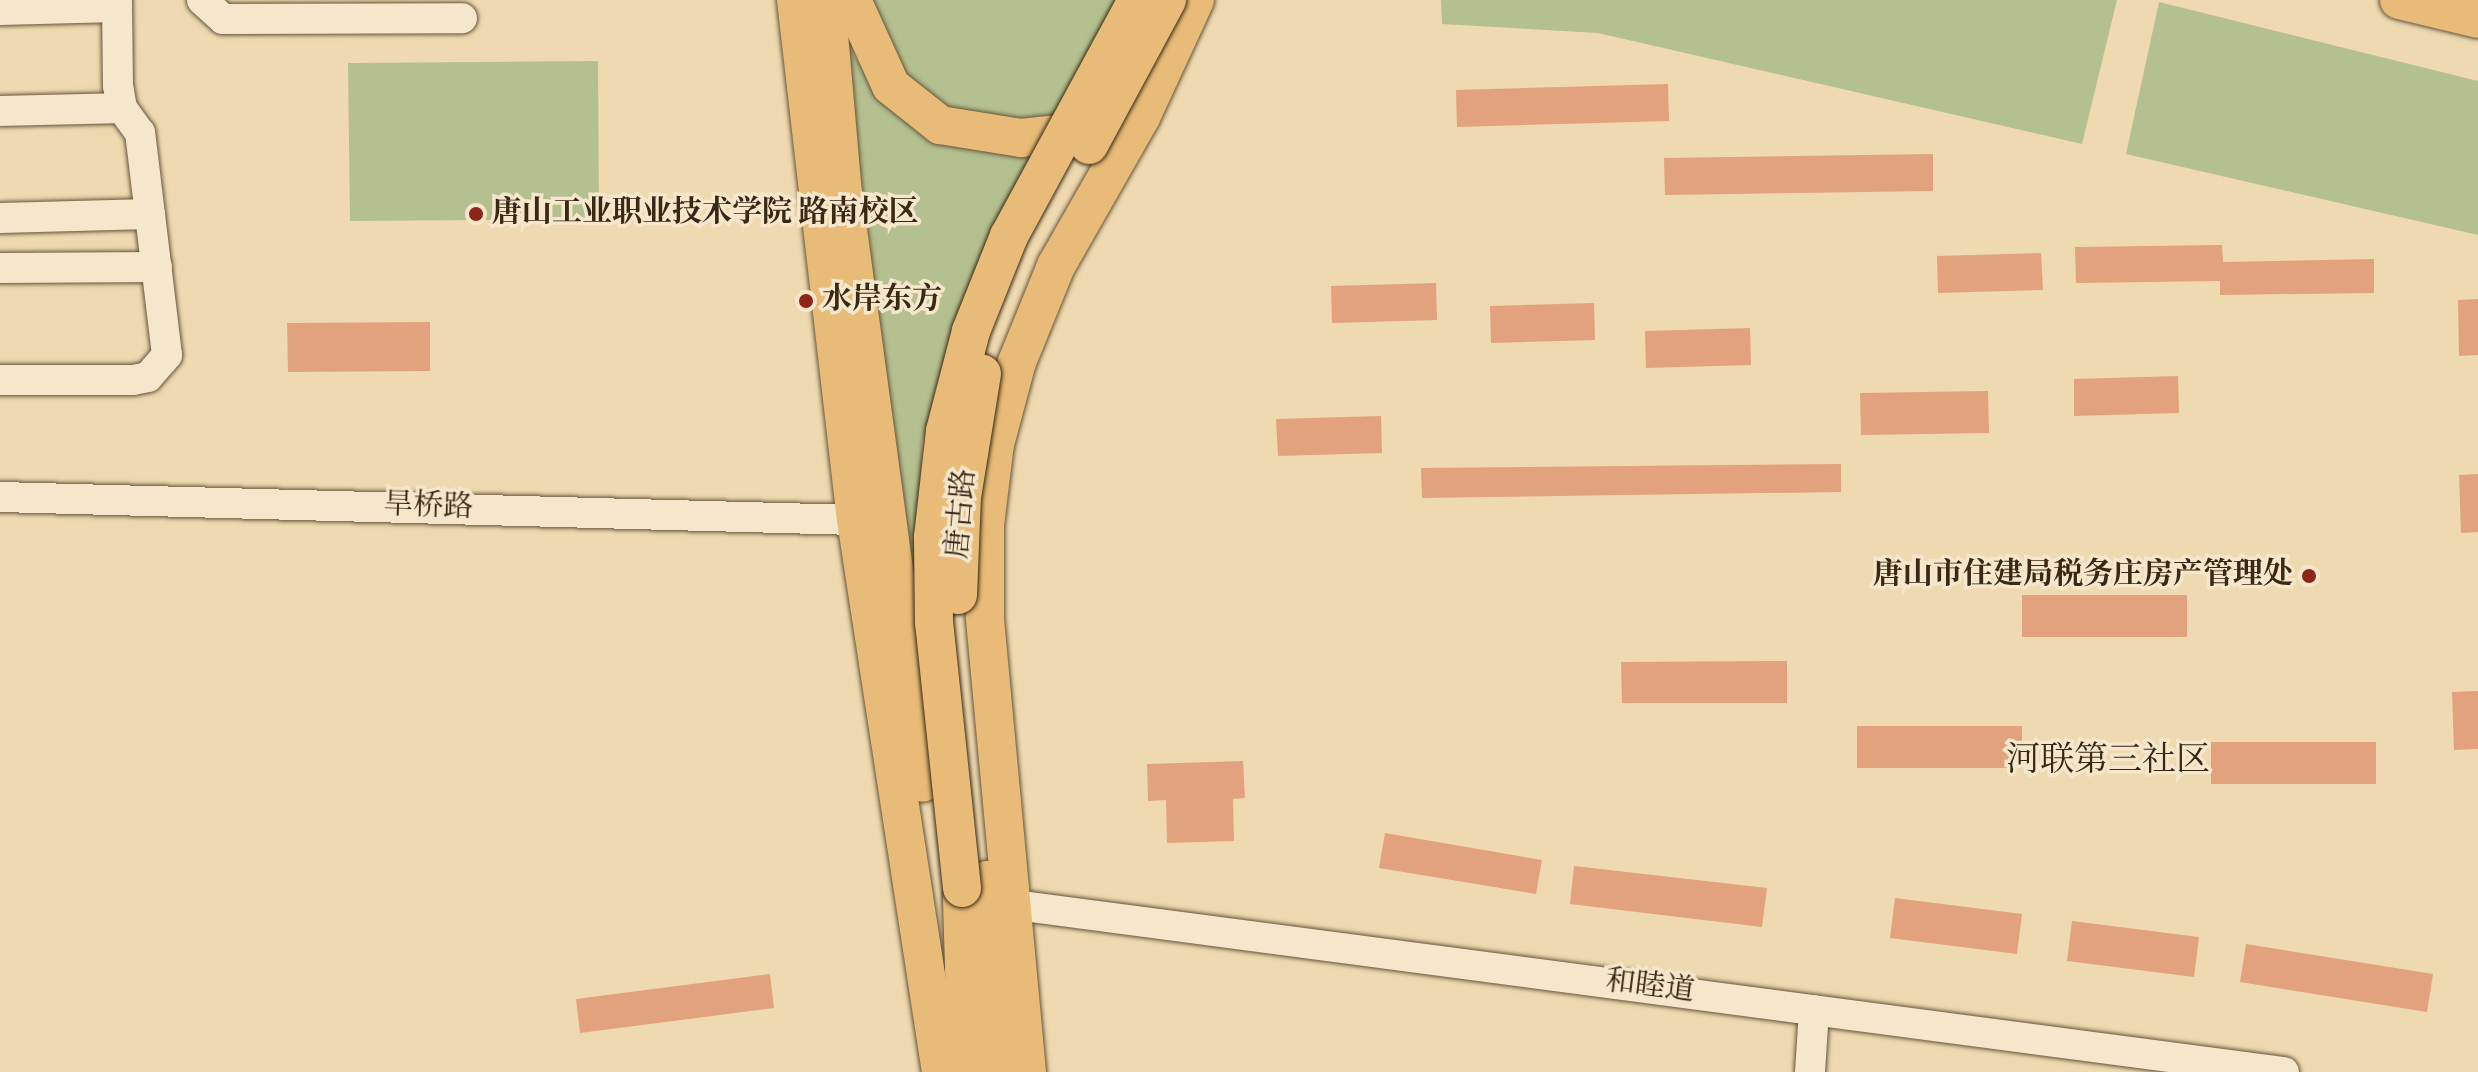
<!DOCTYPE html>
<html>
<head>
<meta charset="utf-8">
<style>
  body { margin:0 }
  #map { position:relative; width:2478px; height:1072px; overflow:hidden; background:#efd9b0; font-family:"Sorts Mill Goudy","Noto Serif SC",serif }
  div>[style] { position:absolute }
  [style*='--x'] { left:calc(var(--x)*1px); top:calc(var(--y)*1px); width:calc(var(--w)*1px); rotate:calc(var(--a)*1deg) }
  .green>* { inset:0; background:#b4c090 }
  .building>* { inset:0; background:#e2a27d }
  .roads { filter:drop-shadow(0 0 2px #66553b) drop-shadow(0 0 2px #66553b) }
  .minor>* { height:30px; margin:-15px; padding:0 15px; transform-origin:15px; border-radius:15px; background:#f5e6cc }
  .major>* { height:38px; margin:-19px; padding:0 19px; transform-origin:19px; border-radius:19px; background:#e8bc78 }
  .bridges { filter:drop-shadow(0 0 2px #382914) drop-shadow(0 0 2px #382914) }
  .major-bridge>* { height:38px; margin:-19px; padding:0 19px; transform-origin:19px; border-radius:19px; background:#e8bc78 }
  .dots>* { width:22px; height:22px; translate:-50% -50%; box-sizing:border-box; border:4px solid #f5e6cc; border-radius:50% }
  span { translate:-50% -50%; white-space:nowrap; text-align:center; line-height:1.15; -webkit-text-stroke:7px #f5e6cc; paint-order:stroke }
  .poi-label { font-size:30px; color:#382914; font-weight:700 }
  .left { translate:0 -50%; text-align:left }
  .right { translate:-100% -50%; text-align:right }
  .street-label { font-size:30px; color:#382914 }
  .quarter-label { font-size:34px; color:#382914 }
</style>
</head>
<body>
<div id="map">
  <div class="green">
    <i style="clip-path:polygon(866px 0,1119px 0,1048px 128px,978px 124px,898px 85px)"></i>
    <i style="clip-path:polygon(1441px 0,2117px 0,2082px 144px,1598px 33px,1442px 24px)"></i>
    <i style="clip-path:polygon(2159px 2px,2478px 81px,2478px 235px,2126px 154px)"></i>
    <i style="clip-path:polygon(844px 38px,878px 96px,1036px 152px,948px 343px,922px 443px,915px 610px)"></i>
    <i style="clip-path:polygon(598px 61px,599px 219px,350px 221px,348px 63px)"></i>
  </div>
  <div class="building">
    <i style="clip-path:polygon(1668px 84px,1669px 121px,1457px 127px,1456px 90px)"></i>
    <i style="clip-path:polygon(1933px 154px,1933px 191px,1665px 195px,1664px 158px)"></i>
    <i style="clip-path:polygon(2222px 245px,2223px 262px,2374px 259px,2374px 293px,2220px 295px,2220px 281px,2076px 283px,2075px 247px)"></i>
    <i style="clip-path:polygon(2041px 253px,2043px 290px,1938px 293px,1937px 256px)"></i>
    <i style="clip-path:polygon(1436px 283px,1437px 320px,1332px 323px,1331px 286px)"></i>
    <i style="clip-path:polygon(2478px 299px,2478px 355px,2459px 356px,2458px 300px)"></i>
    <i style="clip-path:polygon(1594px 303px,1595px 340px,1491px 343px,1490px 306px)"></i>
    <i style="clip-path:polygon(430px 322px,430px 371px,288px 372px,287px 323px)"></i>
    <i style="clip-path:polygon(1750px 328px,1751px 365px,1646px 368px,1645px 331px)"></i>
    <i style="clip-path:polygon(2178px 376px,2179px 413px,2074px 416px,2074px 379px)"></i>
    <i style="clip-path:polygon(1988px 391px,1989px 433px,1861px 435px,1860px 393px)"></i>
    <i style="clip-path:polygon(1381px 416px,1382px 453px,1278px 456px,1276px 419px)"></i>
    <i style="clip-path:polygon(1841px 464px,1841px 492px,1422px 498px,1421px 468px)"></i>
    <i style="clip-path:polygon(2478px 474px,2478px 532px,2461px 533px,2459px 475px)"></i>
    <i style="clip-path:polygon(2022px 595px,2187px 595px,2187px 637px,2022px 637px)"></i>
    <i style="clip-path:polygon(1787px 661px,1787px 703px,1622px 703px,1621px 662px)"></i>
    <i style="clip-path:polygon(2478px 691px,2478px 749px,2454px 750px,2452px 692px)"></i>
    <i style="clip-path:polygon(1857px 726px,2022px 726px,2022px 768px,1857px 768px)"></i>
    <i style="clip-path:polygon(2211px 742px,2376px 742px,2376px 784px,2211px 784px)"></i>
    <i style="clip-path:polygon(1243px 761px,1245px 798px,1233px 799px,1234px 841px,1167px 843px,1166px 800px,1148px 801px,1147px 764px)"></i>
    <i style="clip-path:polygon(1385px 833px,1542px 860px,1536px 894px,1379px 868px)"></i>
    <i style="clip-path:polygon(1574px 866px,1767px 888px,1762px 927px,1570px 904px)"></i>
    <i style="clip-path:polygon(1895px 898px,2022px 914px,2017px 954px,1890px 938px)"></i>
    <i style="clip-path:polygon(2072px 921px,2199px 937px,2194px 977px,2067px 961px)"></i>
    <i style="clip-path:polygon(2246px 944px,2433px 974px,2427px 1012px,2240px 982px)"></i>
    <i style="clip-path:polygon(770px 974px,774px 1008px,580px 1033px,576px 999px)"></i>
  </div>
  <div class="roads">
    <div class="minor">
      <i style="--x:202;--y:0;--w:28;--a:42"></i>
      <i style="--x:223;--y:19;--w:239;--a:-0.2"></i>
      <i style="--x:0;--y:10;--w:117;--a:-1.5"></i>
      <i style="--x:0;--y:111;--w:122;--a:-1.4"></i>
      <i style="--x:0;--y:218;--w:150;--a:-1.5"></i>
      <i style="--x:0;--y:268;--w:157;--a:-0.4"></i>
      <i style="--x:0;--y:380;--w:133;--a:0"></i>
      <i style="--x:133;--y:380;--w:15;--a:-11"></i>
      <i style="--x:148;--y:377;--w:29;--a:-49"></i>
      <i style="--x:167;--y:355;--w:224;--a:-96.9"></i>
      <i style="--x:140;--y:133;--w:31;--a:-126"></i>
      <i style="--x:122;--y:108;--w:22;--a:-100"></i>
      <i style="--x:118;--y:86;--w:86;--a:-90.7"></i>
      <i style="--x:0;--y:497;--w:856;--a:1.54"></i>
      <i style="--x:1015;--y:905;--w:1280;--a:7.5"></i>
      <i style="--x:1810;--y:1072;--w:62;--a:-86.3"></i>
    </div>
    <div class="major">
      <i style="--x:796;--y:0;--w:523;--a:83.42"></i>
      <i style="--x:856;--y:520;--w:559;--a:81.25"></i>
      <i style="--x:826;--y:0;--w:194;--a:85"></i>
      <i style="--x:843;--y:193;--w:595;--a:82.28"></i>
      <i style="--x:852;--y:0;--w:94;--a:65.6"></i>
      <i style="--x:891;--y:86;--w:63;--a:38.5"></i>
      <i style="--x:940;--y:125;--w:82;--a:9.1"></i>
      <i style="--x:1021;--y:138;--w:72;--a:-6.3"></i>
      <i style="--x:2399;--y:0;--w:81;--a:13.5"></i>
      <i style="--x:987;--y:880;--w:192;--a:87"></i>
      <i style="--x:962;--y:899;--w:173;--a:88.3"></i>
      <i style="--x:1027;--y:1072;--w:458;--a:-95.3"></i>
      <i style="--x:985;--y:616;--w:91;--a:-90"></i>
      <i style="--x:985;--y:525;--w:82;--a:-83"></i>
      <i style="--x:995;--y:444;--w:85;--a:-75"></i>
      <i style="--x:1017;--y:362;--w:104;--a:-67.9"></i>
      <i style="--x:1056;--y:266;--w:172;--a:-60.3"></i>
      <i style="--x:1141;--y:117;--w:129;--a:-65.2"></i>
    </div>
  </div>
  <div class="bridges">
    <div class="major-bridge">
      <i style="--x:1089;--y:145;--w:165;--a:-61.7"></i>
      <i style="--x:958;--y:595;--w:98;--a:-87.7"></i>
      <i style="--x:962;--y:497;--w:125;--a:-80.8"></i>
      <i style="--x:962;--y:888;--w:266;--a:-96"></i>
      <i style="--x:934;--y:623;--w:86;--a:-90.7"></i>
      <i style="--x:933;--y:537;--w:107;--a:-83.5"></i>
      <i style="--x:945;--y:431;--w:103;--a:-75.4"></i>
      <i style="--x:971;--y:331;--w:102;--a:-68.2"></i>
      <i style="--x:1009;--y:236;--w:268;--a:-61.5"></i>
    </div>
  </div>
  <div class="dots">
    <i style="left:476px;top:214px;background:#8f2418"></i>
    <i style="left:806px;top:301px;background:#8f2418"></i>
    <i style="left:2309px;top:576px;background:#8f2418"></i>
  </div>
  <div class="poi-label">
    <span class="left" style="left:492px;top:214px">唐山工业职业技术学院 路南校区</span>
    <span class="left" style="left:822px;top:301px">水岸东方</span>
    <span class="right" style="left:2293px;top:576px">唐山市住建局税务庄房产管理处</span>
  </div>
  <div class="street-label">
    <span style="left:428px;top:508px;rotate:2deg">旱桥路</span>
    <span style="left:963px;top:514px;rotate:-85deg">唐古路</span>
    <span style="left:1650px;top:988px;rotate:7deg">和睦道</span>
  </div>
  <div class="quarter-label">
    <span style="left:2108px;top:762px">河联第三社区</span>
  </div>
</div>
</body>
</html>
